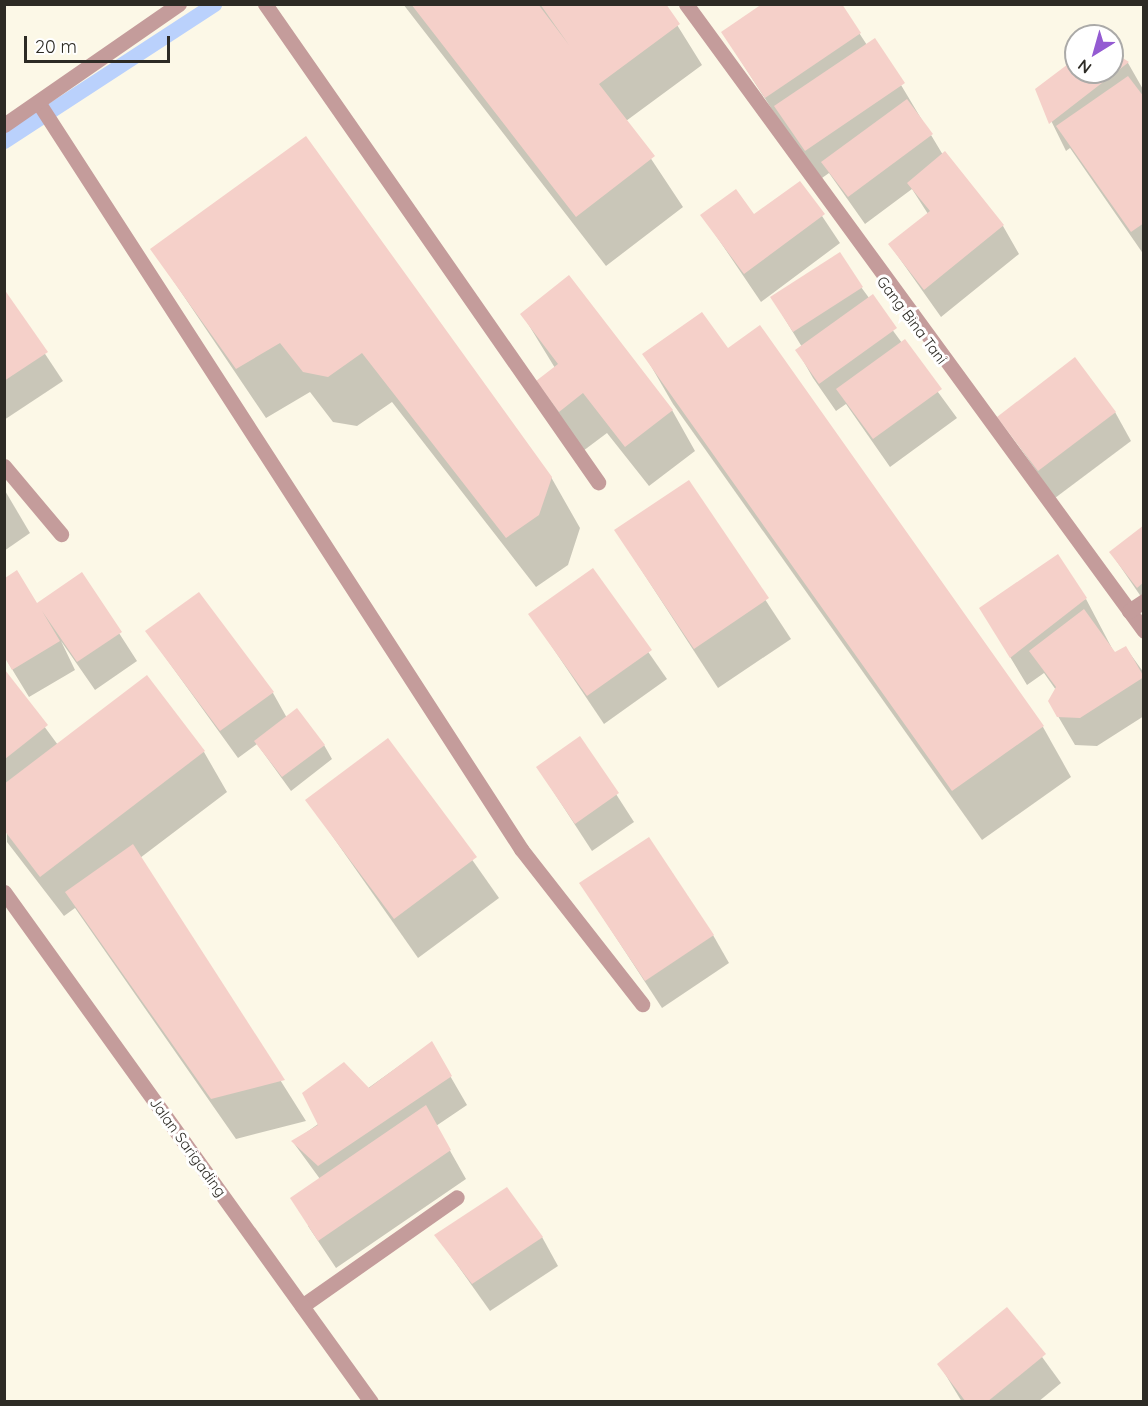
<!DOCTYPE html>
<html>
<head>
<meta charset="utf-8">
<style>
  body { margin:0 }
  #map { position:relative; width:1148px; height:1406px; overflow:hidden; background:#fcf8e7; font-family:Quicksand,sans-serif }
  div>[style] { position:absolute }
  [style*='--x'] { left:calc(var(--x)*1px); top:calc(var(--y)*1px); width:calc(var(--w)*1px); rotate:calc(var(--a)*1deg) }
  .shadow>* { inset:0; background:#0003 }
  .stream>* { height:15px; margin:-7.5px; padding:0 7.5px; transform-origin:7.5px; border-radius:7.5px; background:#bad1fc }
  .building>* { inset:0; background:#f5d0c9 }
  .service>* { height:15px; margin:-7.5px; padding:0 7.5px; transform-origin:7.5px; border-radius:7.5px; background:#c49c9b }
  .minor>* { height:15px; margin:-7.5px; padding:0 7.5px; transform-origin:7.5px; border-radius:7.5px; background:#c49c9b }
  .tertiary>* { height:15px; margin:-7.5px; padding:0 7.5px; transform-origin:7.5px; border-radius:7.5px; background:#c49c9b }
  span { translate:-50% -50%; white-space:nowrap; text-align:center; line-height:1.15; -webkit-text-stroke:6px #fff; paint-order:stroke }
  .street-label { font-size:15px; color:#2d2b25 }
  .frame { position:absolute; inset:0; border:6px solid #2d2b25; pointer-events:none }
  .north { position:absolute; left:1064px; top:24px; width:60px; height:60px; box-sizing:border-box; background:#fff; border:2px solid #abaaa8; border-radius:50%; rotate:217deg; font-size:16px; font-weight:700; line-height:24px; text-align:center; color:#2d2b25 }
  .north::after { content:''; display:block; margin:auto; width:21px; height:27px; background:#945bd2; clip-path:polygon(50% 0,100% 100%,50% 72%,0 100%) }
  .scale { position:absolute; left:24px; top:36px; width:146px; height:27px; box-sizing:border-box; border:3px solid #2d2b25; border-top:0; padding-left:8px; font-size:18px; line-height:21px; white-space:nowrap; color:#2d2b25; -webkit-text-stroke:4px #fff; paint-order:stroke }
</style>
</head>
<body>
<div id="map">
  <div class="shadow">
    <i style="clip-path:polygon(403px 4px,664px 4px,702px 65px,626px 121px,683px 207px,606px 266px)"></i>
    <i style="clip-path:polygon(840px 4px,867px 45px,874px 40px,943px 155px,1003px 226px,1019px 254px,941px 317px,890px 245px,928px 214px,912px 189px,865px 224px,829px 173px,822px 178px,782px 125px,723px 33px)"></i>
    <i style="clip-path:polygon(1112px 52px,1128px 63px,1144px 91px,1144px 255px,1070px 148px,1066px 151px,1036px 90px,1076px 60px,1076px 72px,1112px 72px)"></i>
    <i style="clip-path:polygon(306px 138px,551px 477px,580px 528px,568px 565px,536px 587px,392px 402px,357px 426px,333px 422px,310px 392px,266px 418px,152px 249px)"></i>
    <i style="clip-path:polygon(800px 183px,840px 243px,761px 302px,702px 215px,754px 216px)"></i>
    <i style="clip-path:polygon(861px 287px,957px 418px,890px 467px,846px 404px,836px 411px,813px 378px,797px 350px,802px 347px,772px 298px)"></i>
    <i style="clip-path:polygon(4px 292px,63px 381px,4px 420px)"></i>
    <i style="clip-path:polygon(522px 314px,672px 410px,695px 451px,649px 486px,607px 433px,583px 451px,537px 381px,555px 368px)"></i>
    <i style="clip-path:polygon(727px 350px,1043px 727px,1071px 777px,982px 840px,673px 404px,644px 354px)"></i>
    <i style="clip-path:polygon(1115px 412px,1131px 441px,1055px 498px,999px 417px)"></i>
    <i style="clip-path:polygon(688px 482px,791px 639px,718px 688px,616px 531px)"></i>
    <i style="clip-path:polygon(4px 489px,30px 533px,4px 551px)"></i>
    <i style="clip-path:polygon(1144px 527px,1144px 601px,1111px 553px)"></i>
    <i style="clip-path:polygon(592px 571px,667px 679px,604px 724px,530px 614px)"></i>
    <i style="clip-path:polygon(16px 572px,36px 605px,81px 574px,137px 661px,95px 690px,61px 641px,75px 670px,29px 697px,4px 656px,4px 580px)"></i>
    <i style="clip-path:polygon(1086px 599px,1115px 654px,1126px 648px,1144px 673px,1144px 716px,1097px 746px,1075px 745px,1049px 701px,1056px 690px,1044px 673px,1027px 685px,998px 637px)"></i>
    <i style="clip-path:polygon(147px 632px,273px 693px,287px 718px,324px 745px,332px 759px,291px 791px,257px 744px,238px 758px)"></i>
    <i style="clip-path:polygon(4px 672px,58px 745px,204px 752px,227px 792px,140px 858px,306px 1121px,236px 1139px,75px 908px,64px 916px,7px 842px)"></i>
    <i style="clip-path:polygon(580px 738px,634px 822px,592px 851px,538px 768px)"></i>
    <i style="clip-path:polygon(388px 740px,499px 898px,418px 958px,307px 800px)"></i>
    <i style="clip-path:polygon(581px 884px,713px 935px,729px 963px,662px 1008px)"></i>
    <i style="clip-path:polygon(431px 1043px,467px 1105px,436px 1126px,466px 1179px,336px 1268px,308px 1226px,320px 1179px,293px 1142px)"></i>
    <i style="clip-path:polygon(436px 1235px,542px 1237px,558px 1266px,490px 1311px)"></i>
    <i style="clip-path:polygon(1007px 1309px,1061px 1383px,1038px 1402px,962px 1402px,939px 1364px)"></i>
  </div>
  <div class="stream">
    <i style="--x:4;--y:141;--w:251;--a:-33.1"></i>
  </div>
  <div class="building">
    <i style="clip-path:polygon(411px 4px,538px 4px,569px 45px,540px 4px,666px 4px,680px 24px,599px 84px,655px 156px,576px 217px)"></i>
    <i style="clip-path:polygon(762px 4px,842px 4px,861px 33px,765px 98px,721px 32px)"></i>
    <i style="clip-path:polygon(875px 38px,905px 83px,805px 151px,774px 106px)"></i>
    <i style="clip-path:polygon(1112px 51px,1129px 62px,1049px 124px,1035px 89px,1076px 58px,1076px 72px,1112px 72px)"></i>
    <i style="clip-path:polygon(1128px 76px,1144px 97px,1144px 223px,1131px 232px,1056px 126px)"></i>
    <i style="clip-path:polygon(907px 99px,933px 134px,848px 197px,821px 162px)"></i>
    <i style="clip-path:polygon(306px 136px,552px 477px,539px 515px,506px 538px,362px 353px,328px 377px,303px 372px,280px 343px,236px 369px,150px 249px)"></i>
    <i style="clip-path:polygon(945px 151px,1004px 225px,924px 290px,888px 244px,930px 211px,907px 183px)"></i>
    <i style="clip-path:polygon(800px 181px,825px 214px,744px 274px,700px 215px,736px 189px,754px 214px)"></i>
    <i style="clip-path:polygon(840px 252px,863px 287px,793px 332px,770px 297px)"></i>
    <i style="clip-path:polygon(569px 275px,673px 410px,625px 447px,583px 393px,559px 412px,536px 381px,558px 364px,520px 314px)"></i>
    <i style="clip-path:polygon(4px 289px,48px 352px,4px 381px)"></i>
    <i style="clip-path:polygon(873px 294px,897px 328px,819px 384px,795px 350px)"></i>
    <i style="clip-path:polygon(702px 312px,728px 348px,760px 325px,1044px 726px,952px 791px,642px 354px)"></i>
    <i style="clip-path:polygon(905px 339px,942px 389px,873px 439px,836px 389px)"></i>
    <i style="clip-path:polygon(1075px 357px,1116px 412px,1038px 471px,997px 417px)"></i>
    <i style="clip-path:polygon(689px 480px,769px 598px,694px 649px,614px 530px)"></i>
    <i style="clip-path:polygon(1144px 525px,1144px 582px,1137px 588px,1109px 552px)"></i>
    <i style="clip-path:polygon(1058px 554px,1087px 598px,1010px 658px,979px 608px)"></i>
    <i style="clip-path:polygon(593px 568px,652px 650px,587px 696px,528px 614px)"></i>
    <i style="clip-path:polygon(17px 570px,37px 603px,82px 572px,122px 632px,77px 662px,42px 611px,60px 641px,12px 670px,5px 658px,5px 578px)"></i>
    <i style="clip-path:polygon(199px 592px,274px 692px,220px 731px,145px 631px)"></i>
    <i style="clip-path:polygon(1084px 609px,1115px 652px,1126px 646px,1144px 677px,1080px 718px,1057px 717px,1048px 701px,1056px 687px,1029px 651px)"></i>
    <i style="clip-path:polygon(5px 670px,48px 725px,5px 759px)"></i>
    <i style="clip-path:polygon(147px 675px,205px 751px,40px 877px,4px 830px,4px 784px)"></i>
    <i style="clip-path:polygon(297px 708px,325px 745px,282px 777px,254px 741px)"></i>
    <i style="clip-path:polygon(580px 736px,619px 793px,575px 824px,536px 767px)"></i>
    <i style="clip-path:polygon(388px 738px,477px 857px,394px 919px,305px 800px)"></i>
    <i style="clip-path:polygon(649px 837px,714px 935px,645px 981px,579px 883px)"></i>
    <i style="clip-path:polygon(133px 844px,285px 1080px,211px 1099px,65px 892px)"></i>
    <i style="clip-path:polygon(432px 1041px,452px 1076px,318px 1166px,291px 1141px,318px 1125px,302px 1093px,344px 1062px,369px 1088px)"></i>
    <i style="clip-path:polygon(426px 1105px,451px 1150px,318px 1241px,290px 1198px)"></i>
    <i style="clip-path:polygon(507px 1187px,543px 1237px,472px 1284px,434px 1235px)"></i>
    <i style="clip-path:polygon(1007px 1307px,1046px 1354px,987px 1402px,966px 1402px,937px 1364px)"></i>
  </div>
  <div class="service">
    <i style="--x:38;--y:102;--w:890;--a:57.11"></i>
    <i style="--x:521;--y:849;--w:197;--a:52"></i>
    <i style="--x:302;--y:1306;--w:189;--a:-35.1"></i>
  </div>
  <div class="minor">
    <i style="--x:265;--y:4;--w:583;--a:55.14"></i>
    <i style="--x:686;--y:4;--w:776;--a:53.85"></i>
    <i style="--x:4;--y:466;--w:89;--a:50"></i>
    <i style="--x:1129;--y:611;--w:18;--a:-34"></i>
    <i style="--x:4;--y:892;--w:628;--a:54.26"></i>
  </div>
  <div class="tertiary">
    <i style="--x:4;--y:125;--w:213;--a:-34.7"></i>
  </div>
  <div class="street-label">
    <span style="left:912px;top:320px;rotate:53deg">Gang Bina Tani</span>
    <span style="left:188px;top:1147px;rotate:54deg">Jalan Sarigading</span>
  </div>
  <div class="frame"></div>
  <div class="north">N</div>
  <div class="scale">20 m</div>
</div>
</body>
</html>
